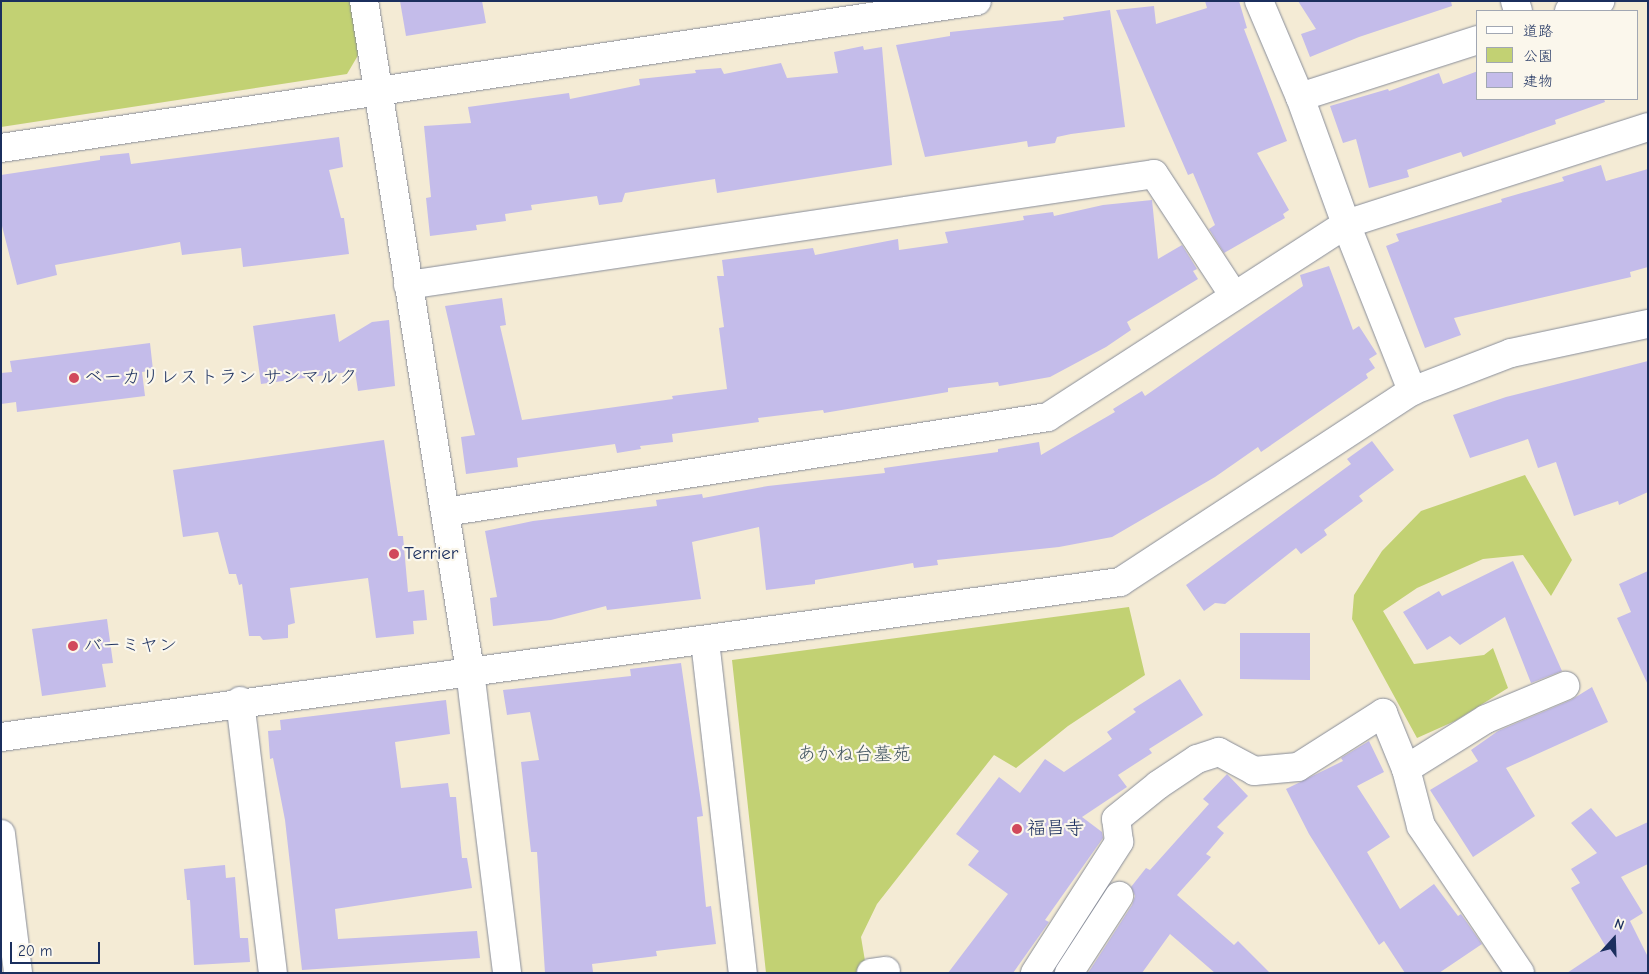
<!DOCTYPE html>
<html>
<head>
<meta charset="utf-8">
<style>
  body { margin:0 }
  #map { position:relative; width:1649px; height:974px; overflow:hidden; background:#f4ebd5; font-family:"Comic Neue","Klee One",sans-serif }
  div>[style] { position:absolute }
  [style*='--x'] { left:calc(var(--x)*1px); top:calc(var(--y)*1px); width:calc(var(--w)*1px); rotate:calc(var(--a)*1deg) }
  .green>* { inset:0; background:#c2d173 }
  .building>* { inset:0; background:#c4bcea }
  .roads { filter:drop-shadow(0 0 1px #888d9a) drop-shadow(0 0 1px #888d9a) }
  .minor>* { height:28px; margin:-14px; padding:0 14px; transform-origin:14px; border-radius:14px; background:#fff }
  .dots>* { width:14px; height:14px; translate:-50% -50%; box-sizing:border-box; border:2px solid #fbf7ec; border-radius:50% }
  span { translate:-50% -50%; white-space:nowrap; text-align:center; line-height:1.15; -webkit-text-stroke:4.5px #fbf7ec; paint-order:stroke }
  .poi-label { font-size:19px; color:#1b2f5e }
  .left { translate:0 -50%; text-align:left }
  .park-label { font-size:19px; color:#455863 }
  .frame { position:absolute; inset:0; border:2px solid #1b2f5e; pointer-events:none }
  .legend { position:absolute; left:1476px; top:10px; width:162px; height:90px; box-sizing:border-box; background:#fbf7ec; border:1px solid #a1a7b3; margin:0; padding:6px 9px; list-style:none; font-size:15px; color:#1b2f5e }
  .legend li { display:flex; align-items:center; gap:10px; height:25px }
  .legend b { width:25px; border:1px solid #a1a7b3 }
  .north { position:absolute; left:1589px; top:914px; width:50px; height:50px; -webkit-text-stroke:4px #fbf7ec; paint-order:stroke; rotate:20deg; font-size:14px; font-weight:700; line-height:20px; text-align:center; color:#1b2f5e }
  .north::after { content:''; display:block; margin:auto; width:18px; height:22px; background:#1b2f5e; clip-path:polygon(50% 0,100% 100%,50% 72%,0 100%) }
  .scale { position:absolute; left:10px; top:942px; width:90px; height:22px; box-sizing:border-box; border:2px solid #1b2f5e; border-top:0; padding-left:6px; font-size:15px; line-height:18px; white-space:nowrap; color:#1b2f5e; -webkit-text-stroke:4px #fbf7ec; paint-order:stroke }
</style>
</head>
<body>
<div id="map">
  <div class="green">
    <i style="clip-path:polygon(1px 1px,351px 1px,360px 52px,347px 74px,1px 127px)"></i>
    <i style="clip-path:polygon(1525px 475px,1572px 560px,1551px 596px,1523px 555px,1483px 559px,1417px 588px,1383px 611px,1414px 664px,1484px 655px,1493px 648px,1508px 688px,1455px 721px,1417px 738px,1352px 619px,1354px 595px,1382px 551px,1421px 511px)"></i>
    <i style="clip-path:polygon(1129px 607px,1145px 675px,1068px 726px,1016px 768px,994px 755px,877px 904px,861px 937px,867px 973px,766px 973px,732px 660px)"></i>
  </div>
  <div class="building">
    <i style="clip-path:polygon(400px 1px,482px 1px,486px 23px,406px 36px)"></i>
    <i style="clip-path:polygon(1205px 1px,1239px 1px,1247px 28px,1244px 29px,1287px 141px,1257px 153px,1289px 210px,1283px 214px,1285px 218px,1224px 253px,1209px 229px,1215px 225px,1193px 173px,1188px 175px,1116px 10px,1154px 6px,1156px 24px,1207px 8px)"></i>
    <i style="clip-path:polygon(1298px 1px,1451px 1px,1452px 6px,1359px 37px,1310px 57px,1301px 34px,1316px 29px)"></i>
    <i style="clip-path:polygon(1110px 10px,1125px 127px,1071px 134px,1057px 137px,1055px 143px,1028px 147px,1027px 141px,925px 157px,896px 45px,950px 36px,950px 32px,1064px 20px,1063px 17px)"></i>
    <i style="clip-path:polygon(863px 46px,864px 50px,882px 47px,892px 165px,717px 193px,715px 179px,625px 193px,622px 202px,599px 205px,597px 196px,531px 205px,532px 210px,505px 214px,506px 221px,476px 225px,477px 230px,430px 236px,426px 198px,431px 197px,424px 126px,471px 123px,468px 107px,569px 93px,570px 99px,640px 85px,639px 79px,696px 73px,695px 70px,721px 68px,724px 74px,781px 63px,787px 78px,838px 73px,834px 52px)"></i>
    <i style="clip-path:polygon(1478px 71px,1478px 99px,1604px 99px,1605px 102px,1555px 120px,1556px 124px,1463px 157px,1461px 152px,1407px 170px,1409px 177px,1369px 188px,1356px 139px,1343px 143px,1330px 106px,1388px 89px,1389px 91px,1439px 73px,1443px 84px)"></i>
    <i style="clip-path:polygon(339px 137px,343px 167px,329px 170px,341px 218px,344px 218px,349px 254px,243px 267px,241px 248px,182px 255px,180px 242px,55px 265px,57px 275px,17px 285px,1px 222px,1px 175px,100px 160px,100px 156px,129px 153px,131px 164px)"></i>
    <i style="clip-path:polygon(1601px 165px,1606px 181px,1648px 169px,1648px 267px,1630px 272px,1631px 277px,1454px 318px,1461px 335px,1425px 348px,1386px 246px,1399px 241px,1396px 234px,1502px 202px,1501px 199px,1564px 181px,1562px 177px)"></i>
    <i style="clip-path:polygon(1152px 200px,1158px 259px,1182px 245px,1197px 269px,1193px 271px,1198px 279px,1127px 322px,1131px 330px,1106px 347px,1050px 377px,999px 386px,998px 382px,948px 388px,948px 392px,824px 413px,823px 410px,758px 418px,759px 422px,672px 434px,673px 442px,640px 446px,641px 449px,617px 453px,615px 444px,517px 458px,518px 467px,466px 474px,461px 437px,475px 435px,445px 306px,502px 298px,506px 325px,500px 326px,522px 420px,673px 399px,672px 396px,727px 389px,719px 328px,724px 327px,717px 276px,724px 276px,722px 260px,813px 248px,815px 255px,898px 239px,899px 250px,948px 243px,945px 232px,1024px 220px,1023px 216px,1053px 212px,1054px 216px,1103px 205px)"></i>
    <i style="clip-path:polygon(1329px 266px,1353px 330px,1359px 326px,1377px 354px,1369px 359px,1375px 368px,1366px 374px,1368px 378px,1261px 452px,1258px 447px,1215px 477px,1112px 537px,1059px 547px,937px 560px,938px 565px,914px 568px,913px 563px,815px 580px,815px 584px,766px 590px,759px 527px,692px 542px,701px 599px,607px 610px,606px 606px,551px 620px,493px 626px,490px 598px,497px 597px,485px 531px,533px 521px,657px 506px,656px 500px,702px 494px,703px 498px,768px 486px,885px 473px,884px 468px,998px 452px,998px 449px,1039px 442px,1041px 455px,1115px 412px,1113px 409px,1142px 391px,1145px 396px,1303px 286px,1300px 275px)"></i>
    <i style="clip-path:polygon(335px 314px,339px 342px,372px 322px,389px 320px,395px 386px,358px 391px,355px 371px,261px 384px,253px 326px)"></i>
    <i style="clip-path:polygon(150px 343px,153px 370px,142px 372px,145px 396px,17px 412px,16px 402px,1px 404px,1px 373px,12px 372px,10px 361px)"></i>
    <i style="clip-path:polygon(1648px 361px,1648px 492px,1619px 505px,1618px 501px,1574px 516px,1556px 462px,1538px 468px,1528px 439px,1470px 458px,1453px 415px,1506px 397px)"></i>
    <i style="clip-path:polygon(384px 440px,398px 536px,403px 536px,408px 592px,424px 590px,427px 620px,413px 621px,414px 634px,376px 638px,368px 578px,290px 588px,295px 623px,288px 625px,288px 638px,263px 640px,260px 636px,249px 636px,242px 584px,239px 585px,236px 574px,229px 574px,218px 532px,183px 537px,173px 470px)"></i>
    <i style="clip-path:polygon(1372px 441px,1394px 470px,1359px 496px,1363px 501px,1324px 530px,1327px 535px,1301px 554px,1296px 548px,1225px 604px,1215px 603px,1204px 611px,1186px 585px,1351px 464px,1347px 459px)"></i>
    <i style="clip-path:polygon(1513px 561px,1562px 671px,1531px 683px,1505px 617px,1460px 645px,1450px 636px,1427px 650px,1403px 612px,1439px 591px,1442px 596px)"></i>
    <i style="clip-path:polygon(1648px 571px,1648px 685px,1617px 618px,1631px 612px,1619px 584px)"></i>
    <i style="clip-path:polygon(107px 619px,113px 663px,102px 664px,106px 687px,42px 696px,32px 629px)"></i>
    <i style="clip-path:polygon(1240px 633px,1310px 633px,1310px 680px,1240px 679px)"></i>
    <i style="clip-path:polygon(681px 663px,703px 816px,697px 817px,706px 907px,711px 906px,716px 944px,656px 951px,657px 956px,592px 964px,593px 972px,545px 973px,537px 852px,531px 852px,521px 762px,539px 760px,530px 712px,507px 715px,503px 690px,631px 676px,630px 669px)"></i>
    <i style="clip-path:polygon(1180px 679px,1203px 715px,1149px 749px,1152px 753px,1118px 775px,1127px 787px,1082px 817px,1102px 832px,1103px 838px,1045px 920px,1049px 922px,1013px 973px,948px 973px,1008px 894px,968px 865px,979px 851px,956px 834px,999px 777px,1020px 793px,1045px 759px,1064px 772px,1112px 739px,1107px 732px,1136px 712px,1133px 709px)"></i>
    <i style="clip-path:polygon(1592px 687px,1608px 722px,1506px 768px,1535px 816px,1473px 857px,1430px 790px,1478px 761px,1471px 750px,1498px 731px,1571px 700px)"></i>
    <i style="clip-path:polygon(446px 700px,450px 734px,395px 742px,401px 788px,448px 783px,450px 797px,456px 797px,462px 858px,467px 858px,472px 888px,335px 909px,338px 939px,477px 931px,480px 958px,302px 970px,285px 820px,273px 758px,270px 759px,268px 731px,281px 730px,280px 720px)"></i>
    <i style="clip-path:polygon(1369px 741px,1384px 772px,1357px 786px,1390px 837px,1367px 852px,1400px 909px,1434px 884px,1458px 916px,1461px 914px,1482px 944px,1439px 973px,1405px 973px,1384px 941px,1379px 945px,1309px 834px,1286px 789px,1343px 761px,1341px 758px)"></i>
    <i style="clip-path:polygon(1227px 774px,1248px 796px,1217px 827px,1224px 833px,1206px 854px,1211px 857px,1177px 895px,1234px 945px,1238px 941px,1270px 973px,1215px 973px,1170px 934px,1142px 973px,1088px 973px,1132px 905px,1135px 896px,1131px 887px,1146px 868px,1150px 870px,1209px 804px,1203px 799px)"></i>
    <i style="clip-path:polygon(1591px 808px,1616px 837px,1648px 822px,1648px 864px,1621px 877px,1643px 913px,1630px 921px,1648px 957px,1648px 973px,1567px 973px,1606px 947px,1571px 888px,1580px 883px,1571px 869px,1597px 853px,1571px 823px)"></i>
    <i style="clip-path:polygon(225px 865px,226px 878px,235px 877px,240px 938px,248px 938px,250px 962px,194px 965px,190px 900px,187px 900px,184px 869px)"></i>
  </div>
  <div class="roads">
    <div class="minor">
      <i style="--x:364;--y:1;--w:678;--a:81.01"></i>
      <i style="--x:470;--y:671;--w:304;--a:83"></i>
      <i style="--x:1259;--y:1;--w:104;--a:66.9"></i>
      <i style="--x:1300;--y:97;--w:135;--a:70.1"></i>
      <i style="--x:1346;--y:224;--w:180;--a:68.4"></i>
      <i style="--x:1515;--y:1;--w:10;--a:73"></i>
      <i style="--x:1569;--y:11;--w:33;--a:-18"></i>
      <i style="--x:1300;--y:97;--w:187;--a:-17.8"></i>
      <i style="--x:1;--y:148;--w:987;--a:-8.57"></i>
      <i style="--x:408;--y:285;--w:754;--a:-8.46"></i>
      <i style="--x:1154;--y:174;--w:146;--a:56.7"></i>
      <i style="--x:445;--y:512;--w:610;--a:-8.95"></i>
      <i style="--x:1048;--y:417;--w:355;--a:-32.9"></i>
      <i style="--x:1346;--y:224;--w:317;--a:-17.8"></i>
      <i style="--x:705;--y:641;--w:334;--a:83.5"></i>
      <i style="--x:240;--y:701;--w:274;--a:83.1"></i>
      <i style="--x:1;--y:737;--w:1130;--a:-7.89"></i>
      <i style="--x:1120;--y:582;--w:349;--a:-33.2"></i>
      <i style="--x:1412;--y:391;--w:106;--a:-21"></i>
      <i style="--x:1511;--y:353;--w:140;--a:-12"></i>
      <i style="--x:1406;--y:769;--w:94;--a:-32"></i>
      <i style="--x:1486;--y:719;--w:86;--a:-22.7"></i>
      <i style="--x:1;--y:834;--w:140;--a:83"></i>
      <i style="--x:871;--y:973;--w:15;--a:-8"></i>
      <i style="--x:1035;--y:973;--w:156;--a:-57.3"></i>
      <i style="--x:1119;--y:842;--w:23;--a:-97"></i>
      <i style="--x:1116;--y:819;--w:54;--a:-39"></i>
      <i style="--x:1158;--y:785;--w:47;--a:-33.7"></i>
      <i style="--x:1197;--y:759;--w:23;--a:-18"></i>
      <i style="--x:1219;--y:752;--w:40;--a:28"></i>
      <i style="--x:1254;--y:771;--w:44;--a:-5.2"></i>
      <i style="--x:1298;--y:767;--w:101;--a:-32.4"></i>
      <i style="--x:1383;--y:713;--w:61;--a:67.7"></i>
      <i style="--x:1406;--y:769;--w:59;--a:75.3"></i>
      <i style="--x:1421;--y:826;--w:177;--a:56"></i>
      <i style="--x:1069;--y:973;--w:92;--a:-57"></i>
    </div>
  </div>
  <div class="dots">
    <i style="left:74px;top:378px;background:#d1495b"></i>
    <i style="left:394px;top:554px;background:#d1495b"></i>
    <i style="left:73px;top:646px;background:#d1495b"></i>
    <i style="left:1017px;top:829px;background:#d1495b"></i>
  </div>
  <div class="poi-label">
    <span class="left" style="left:84px;top:378px">ベーカリレストラン サンマルク</span>
    <span class="left" style="left:404px;top:554px">Terrier</span>
    <span class="left" style="left:83px;top:646px">バーミヤン</span>
    <span class="left" style="left:1027px;top:829px">福昌寺</span>
  </div>
  <div class="park-label">
    <span style="left:854px;top:755px">あかね台墓苑</span>
  </div>
  <div class="frame"></div>
  <ul class="legend">
  <li><b style="height:6px;background:#fff"></b>道路</li>
  <li><b style="height:14px;background:#c2d173"></b>公園</li>
  <li><b style="height:14px;background:#c4bcea"></b>建物</li>
  </ul>
  <div class="north">N</div>
  <div class="scale">20 m</div>
</div>
</body>
</html>
